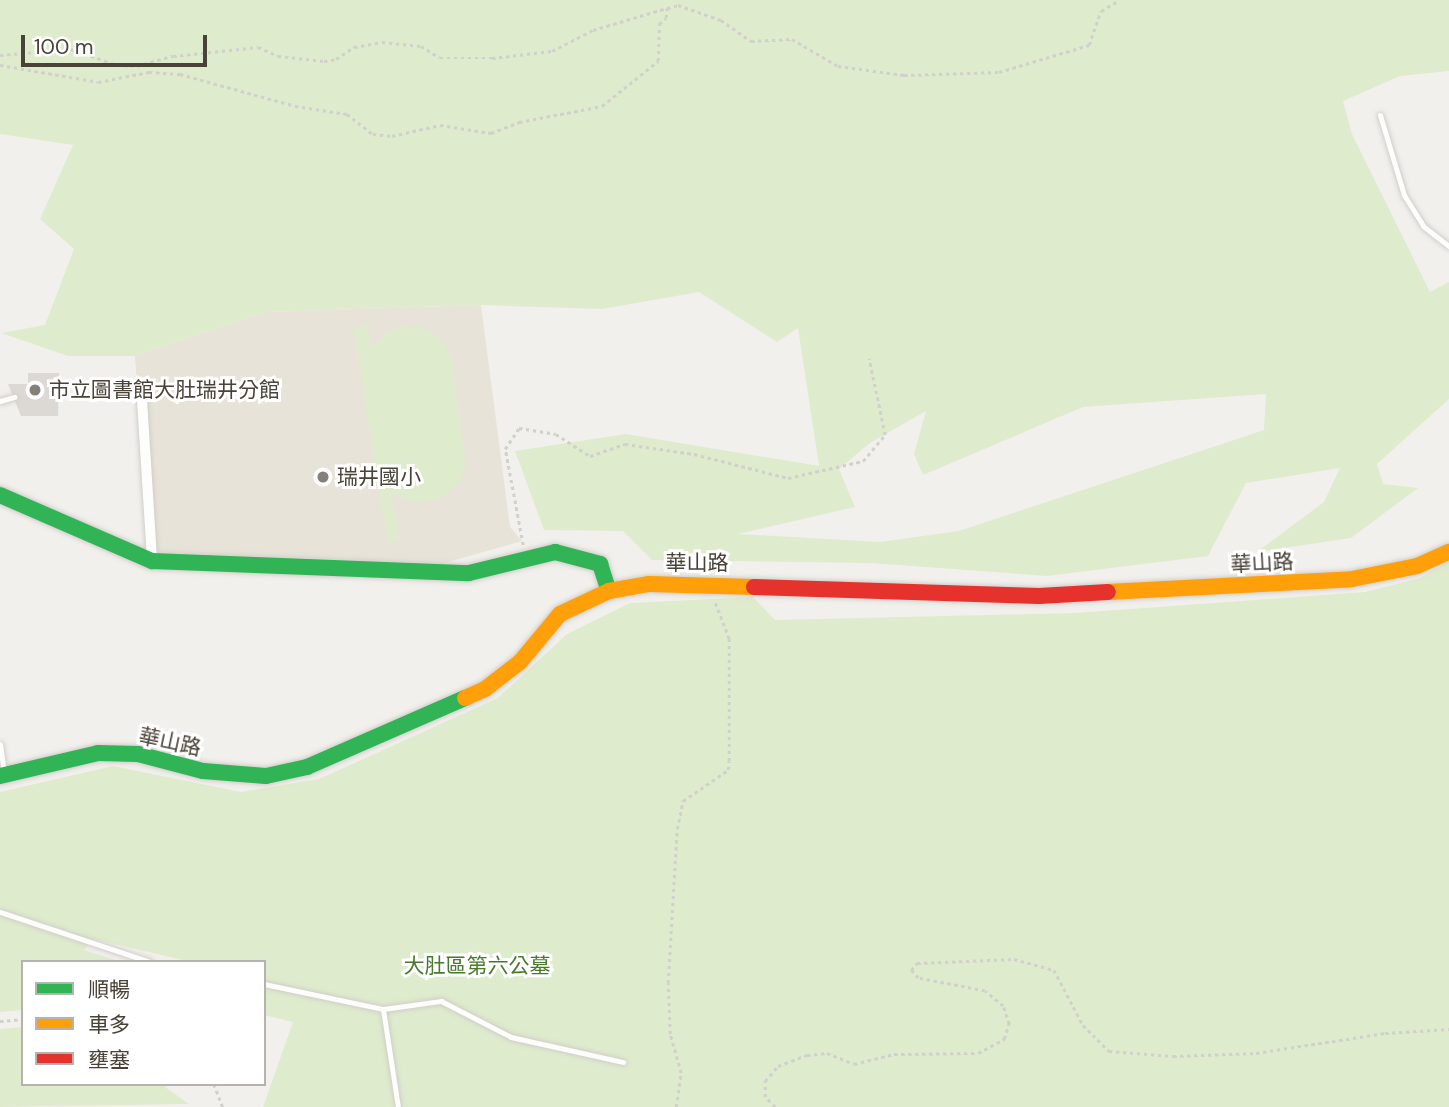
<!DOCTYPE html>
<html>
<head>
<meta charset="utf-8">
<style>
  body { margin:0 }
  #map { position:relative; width:1449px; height:1107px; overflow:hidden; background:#f2f0ec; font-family:"DM Sans","Noto Sans TC",sans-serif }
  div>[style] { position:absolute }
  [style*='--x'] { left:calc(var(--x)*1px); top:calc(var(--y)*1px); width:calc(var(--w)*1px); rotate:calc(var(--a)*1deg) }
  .education>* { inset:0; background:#e8e3d8 }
  .green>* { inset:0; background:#dfebcd }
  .building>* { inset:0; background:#dcd9d4 }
  .path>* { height:2.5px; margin-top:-1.25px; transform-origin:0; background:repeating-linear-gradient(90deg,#d2d0cb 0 3.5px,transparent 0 7px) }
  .roads { filter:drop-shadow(0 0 2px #d0ceca) drop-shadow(0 0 2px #d0ceca) }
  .lane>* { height:5px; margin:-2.5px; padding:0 2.5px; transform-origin:2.5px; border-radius:2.5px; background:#fdfdfc }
  .street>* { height:10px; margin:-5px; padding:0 5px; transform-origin:5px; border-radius:5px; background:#fdfdfc }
  .fast>* { height:16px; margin:-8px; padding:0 8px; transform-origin:8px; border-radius:8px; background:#30b455 }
  .slow>* { height:16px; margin:-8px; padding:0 8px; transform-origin:8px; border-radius:8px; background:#ff9f0a }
  .jam>* { height:16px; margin:-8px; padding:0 8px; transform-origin:8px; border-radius:8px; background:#e5322d }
  .dots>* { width:19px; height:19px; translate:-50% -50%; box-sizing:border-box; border:4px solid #fff; border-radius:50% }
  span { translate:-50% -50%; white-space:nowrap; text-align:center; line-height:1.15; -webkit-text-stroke:6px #fff; paint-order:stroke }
  .poi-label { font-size:21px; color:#484238 }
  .left { translate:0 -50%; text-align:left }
  .street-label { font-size:21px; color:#484238 }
  .park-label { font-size:21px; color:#49792c }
  .legend { position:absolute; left:21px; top:960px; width:245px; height:126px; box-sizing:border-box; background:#fff; border:2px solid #b6b3af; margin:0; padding:9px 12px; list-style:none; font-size:21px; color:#484238 }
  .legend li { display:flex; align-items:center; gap:14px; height:35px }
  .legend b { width:35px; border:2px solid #b6b3af }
  .scale { position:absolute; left:21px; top:35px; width:186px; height:32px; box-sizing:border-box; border:4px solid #484238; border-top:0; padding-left:9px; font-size:21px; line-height:24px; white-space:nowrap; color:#484238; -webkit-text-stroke:5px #fff; paint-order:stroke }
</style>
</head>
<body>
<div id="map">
  <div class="education">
    <i style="clip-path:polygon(481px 305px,510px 527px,522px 541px,441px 564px,148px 552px,135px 356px,267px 312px)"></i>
  </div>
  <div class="green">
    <i style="clip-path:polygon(evenodd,0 0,1449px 0,1449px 71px,1400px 76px,1343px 101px,1352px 134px,1430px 292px,1449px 282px,1449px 399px,1377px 464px,1383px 484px,1418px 488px,1351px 538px,1257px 552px,1324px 502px,1340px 468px,1246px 483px,1208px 556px,1047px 576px,870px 563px,652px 560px,623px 531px,544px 530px,515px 451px,626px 434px,819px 466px,798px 328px,777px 342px,699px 292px,602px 309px,481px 305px,267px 312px,135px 356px,68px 356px,1px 333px,45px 325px,74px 249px,40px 219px,73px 145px,0 134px,0 0,1266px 394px,1264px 430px,959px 531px,880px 542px,738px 534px,855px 507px,839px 469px,870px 443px,926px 411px,914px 454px,923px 475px,1083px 407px,1266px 394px)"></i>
    <i style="clip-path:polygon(368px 325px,371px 349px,385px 334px,403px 326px,423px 327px,443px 342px,452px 358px,466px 466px,459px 483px,442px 498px,416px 503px,391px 492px,399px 541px,388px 543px,353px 328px)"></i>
    <i style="clip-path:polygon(1449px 561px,1449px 1107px,263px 1107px,293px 1022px,264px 1015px,264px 962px,191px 962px,93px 939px,84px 950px,122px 962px,23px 962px,23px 1010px,0 1012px,0 792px,113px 766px,241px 792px,319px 779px,498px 698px,567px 634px,630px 603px,753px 597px,775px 620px,1075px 613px,1365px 592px,1420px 578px)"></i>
    <i style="clip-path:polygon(23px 1027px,23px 1084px,161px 1084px,189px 1104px,0 1107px,0 1029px)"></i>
  </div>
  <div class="building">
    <i style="clip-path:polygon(28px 373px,59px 373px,58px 416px,21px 416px,8px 384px,28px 384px)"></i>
  </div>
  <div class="path">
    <i style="--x:0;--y:55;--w:71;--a:-4.8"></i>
    <i style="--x:71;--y:49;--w:49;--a:19.2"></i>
    <i style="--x:117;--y:65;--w:20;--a:3"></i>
    <i style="--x:137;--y:66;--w:37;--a:-16"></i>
    <i style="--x:173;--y:56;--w:85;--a:-6"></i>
    <i style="--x:258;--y:47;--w:22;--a:24"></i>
    <i style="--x:278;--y:56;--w:46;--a:6.2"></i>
    <i style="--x:324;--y:61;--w:12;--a:-9"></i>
    <i style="--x:336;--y:59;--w:22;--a:-34"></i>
    <i style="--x:354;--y:47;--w:28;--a:-10"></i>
    <i style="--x:382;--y:42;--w:39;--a:6"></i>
    <i style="--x:421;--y:46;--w:22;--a:32"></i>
    <i style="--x:440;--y:58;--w:52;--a:0"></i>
    <i style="--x:492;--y:58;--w:60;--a:-6.7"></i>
    <i style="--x:552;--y:51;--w:46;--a:-27.1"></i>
    <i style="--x:593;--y:30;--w:77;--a:-16.6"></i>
    <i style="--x:0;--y:65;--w:99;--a:9.8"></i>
    <i style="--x:98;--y:82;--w:52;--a:-11.1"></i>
    <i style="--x:149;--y:72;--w:31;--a:4"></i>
    <i style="--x:180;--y:74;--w:119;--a:15.5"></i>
    <i style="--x:295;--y:106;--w:53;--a:8.7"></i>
    <i style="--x:347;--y:114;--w:33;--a:38"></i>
    <i style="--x:373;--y:134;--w:19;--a:6"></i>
    <i style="--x:392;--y:136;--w:49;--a:-12.9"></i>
    <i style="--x:440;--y:125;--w:52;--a:8.9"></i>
    <i style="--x:491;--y:133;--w:30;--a:-21"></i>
    <i style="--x:519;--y:122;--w:85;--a:-10.9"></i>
    <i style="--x:602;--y:106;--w:72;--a:-38.8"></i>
    <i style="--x:658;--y:61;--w:37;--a:-88"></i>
    <i style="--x:659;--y:24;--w:9;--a:-41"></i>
    <i style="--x:666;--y:18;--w:10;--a:-84"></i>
    <i style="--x:667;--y:8;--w:11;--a:-15"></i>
    <i style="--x:678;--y:5;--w:46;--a:19.2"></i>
    <i style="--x:721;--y:20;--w:37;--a:35"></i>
    <i style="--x:751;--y:41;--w:41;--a:-2.8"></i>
    <i style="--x:792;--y:39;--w:53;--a:30.4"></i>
    <i style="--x:838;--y:66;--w:67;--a:7.8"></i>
    <i style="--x:904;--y:75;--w:95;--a:-1.8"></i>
    <i style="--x:999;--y:72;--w:94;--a:-16.7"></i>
    <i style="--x:1089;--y:45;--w:36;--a:-71"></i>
    <i style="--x:1101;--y:11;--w:21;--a:-31"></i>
    <i style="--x:523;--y:545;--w:98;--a:-100.6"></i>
    <i style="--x:505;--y:449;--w:25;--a:-56"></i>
    <i style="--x:519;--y:428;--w:37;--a:9"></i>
    <i style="--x:556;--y:434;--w:40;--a:32.9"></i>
    <i style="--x:590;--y:456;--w:37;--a:-19"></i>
    <i style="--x:625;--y:444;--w:70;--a:8.2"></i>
    <i style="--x:694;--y:454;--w:97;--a:14.3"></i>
    <i style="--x:788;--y:478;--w:77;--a:-12.8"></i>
    <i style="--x:863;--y:461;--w:34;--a:-50"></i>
    <i style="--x:885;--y:435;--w:78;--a:-101.9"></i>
    <i style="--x:0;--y:1021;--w:23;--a:-5"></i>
    <i style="--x:214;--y:1084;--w:25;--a:69"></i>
    <i style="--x:676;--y:1107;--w:34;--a:-82"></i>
    <i style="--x:681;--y:1073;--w:41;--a:-105.8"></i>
    <i style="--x:670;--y:1034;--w:51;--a:-92.2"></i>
    <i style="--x:668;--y:983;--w:154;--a:-86.7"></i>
    <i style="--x:677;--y:829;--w:29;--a:-78"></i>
    <i style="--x:683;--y:801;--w:55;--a:-34.6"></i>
    <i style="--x:728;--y:770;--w:9;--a:-84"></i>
    <i style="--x:729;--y:761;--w:122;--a:-90"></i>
    <i style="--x:729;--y:639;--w:42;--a:-111"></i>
    <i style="--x:775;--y:1107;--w:14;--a:-135"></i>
    <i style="--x:765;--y:1097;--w:16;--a:-90"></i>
    <i style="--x:765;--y:1081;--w:20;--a:-49"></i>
    <i style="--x:778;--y:1066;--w:31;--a:-21"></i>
    <i style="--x:807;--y:1055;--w:20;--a:-6"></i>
    <i style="--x:827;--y:1053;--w:29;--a:22"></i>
    <i style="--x:854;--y:1064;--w:41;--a:-14"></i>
    <i style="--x:894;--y:1054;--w:84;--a:-0.7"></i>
    <i style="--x:978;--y:1053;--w:30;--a:-28"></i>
    <i style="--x:1004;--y:1039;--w:16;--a:-72"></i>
    <i style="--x:1009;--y:1024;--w:19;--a:-108"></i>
    <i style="--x:1003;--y:1006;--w:23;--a:-140"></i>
    <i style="--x:985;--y:991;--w:68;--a:-169"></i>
    <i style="--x:918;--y:978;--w:11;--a:-131"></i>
    <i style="--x:911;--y:970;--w:9;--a:-49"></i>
    <i style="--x:917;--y:963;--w:97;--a:-2.4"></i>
    <i style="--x:1014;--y:959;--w:41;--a:15.4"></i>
    <i style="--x:1054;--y:970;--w:62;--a:62.2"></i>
    <i style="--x:1083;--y:1025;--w:37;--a:45"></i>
    <i style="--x:1109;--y:1051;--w:64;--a:4.5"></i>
    <i style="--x:1173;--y:1056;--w:83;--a:-2.1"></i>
    <i style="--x:1256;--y:1053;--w:131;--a:-8.8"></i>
    <i style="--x:1385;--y:1033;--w:64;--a:-3.6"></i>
  </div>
  <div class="roads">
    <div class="lane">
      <i style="--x:1380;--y:115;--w:84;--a:73.3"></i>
      <i style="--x:1404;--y:195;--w:36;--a:58"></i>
      <i style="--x:1423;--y:226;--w:33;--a:38"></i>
      <i style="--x:0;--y:401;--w:15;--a:-16"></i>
      <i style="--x:0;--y:744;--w:28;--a:82"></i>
      <i style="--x:0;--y:912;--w:158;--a:18.4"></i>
      <i style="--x:264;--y:984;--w:122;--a:11.9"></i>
      <i style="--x:383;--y:1009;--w:59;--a:-7.9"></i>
      <i style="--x:441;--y:1001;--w:79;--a:27.2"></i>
      <i style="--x:511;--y:1037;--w:115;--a:12.6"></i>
      <i style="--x:383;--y:1009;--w:99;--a:81.3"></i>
    </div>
    <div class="street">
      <i style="--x:142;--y:400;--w:161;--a:86.4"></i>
    </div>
    <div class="fast">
      <i style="--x:0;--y:495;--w:166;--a:23.5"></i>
      <i style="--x:152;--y:561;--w:317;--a:2.2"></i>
      <i style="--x:469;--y:573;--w:89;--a:-13.7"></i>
      <i style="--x:555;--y:552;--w:47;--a:14.9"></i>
      <i style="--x:600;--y:564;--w:28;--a:72"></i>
      <i style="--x:0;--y:776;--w:101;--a:-13.2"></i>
      <i style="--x:98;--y:753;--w:40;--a:1.4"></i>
      <i style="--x:138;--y:754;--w:67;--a:14.7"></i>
      <i style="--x:203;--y:771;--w:63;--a:4.5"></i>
      <i style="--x:266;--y:776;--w:42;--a:-12.4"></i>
      <i style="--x:307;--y:767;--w:172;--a:-23.6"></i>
    </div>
    <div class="slow">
      <i style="--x:1108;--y:592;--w:244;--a:-3"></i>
      <i style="--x:1352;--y:579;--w:66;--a:-11.3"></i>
      <i style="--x:1417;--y:566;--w:35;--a:-24"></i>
      <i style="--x:465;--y:698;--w:22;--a:-24"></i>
      <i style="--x:485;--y:689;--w:44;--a:-37.6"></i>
      <i style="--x:520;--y:662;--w:62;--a:-50.2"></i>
      <i style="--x:560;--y:614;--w:54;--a:-25.1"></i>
      <i style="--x:609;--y:591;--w:41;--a:-9.9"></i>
      <i style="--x:649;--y:584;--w:105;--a:1.6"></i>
    </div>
    <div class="jam">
      <i style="--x:754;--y:587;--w:285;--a:1.8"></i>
      <i style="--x:1039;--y:596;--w:69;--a:-3.3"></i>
    </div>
  </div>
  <div class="dots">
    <i style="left:35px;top:390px;background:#847f77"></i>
    <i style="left:323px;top:477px;background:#847f77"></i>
  </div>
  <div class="poi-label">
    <span class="left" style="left:49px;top:390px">市立圖書館大肚瑞井分館</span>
    <span class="left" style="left:337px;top:477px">瑞井國小</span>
  </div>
  <div class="street-label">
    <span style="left:697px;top:563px">華山路</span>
    <span style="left:1262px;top:563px;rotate:-3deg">華山路</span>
    <span style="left:170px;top:742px;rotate:12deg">華山路</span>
  </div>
  <div class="park-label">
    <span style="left:477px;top:966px">大肚區第六公墓</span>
  </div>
  <ul class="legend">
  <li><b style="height:9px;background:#30b455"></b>順暢</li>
  <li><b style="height:9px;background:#ff9f0a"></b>車多</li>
  <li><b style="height:9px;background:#e5322d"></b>壅塞</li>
  </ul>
  <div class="scale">100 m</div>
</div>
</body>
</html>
